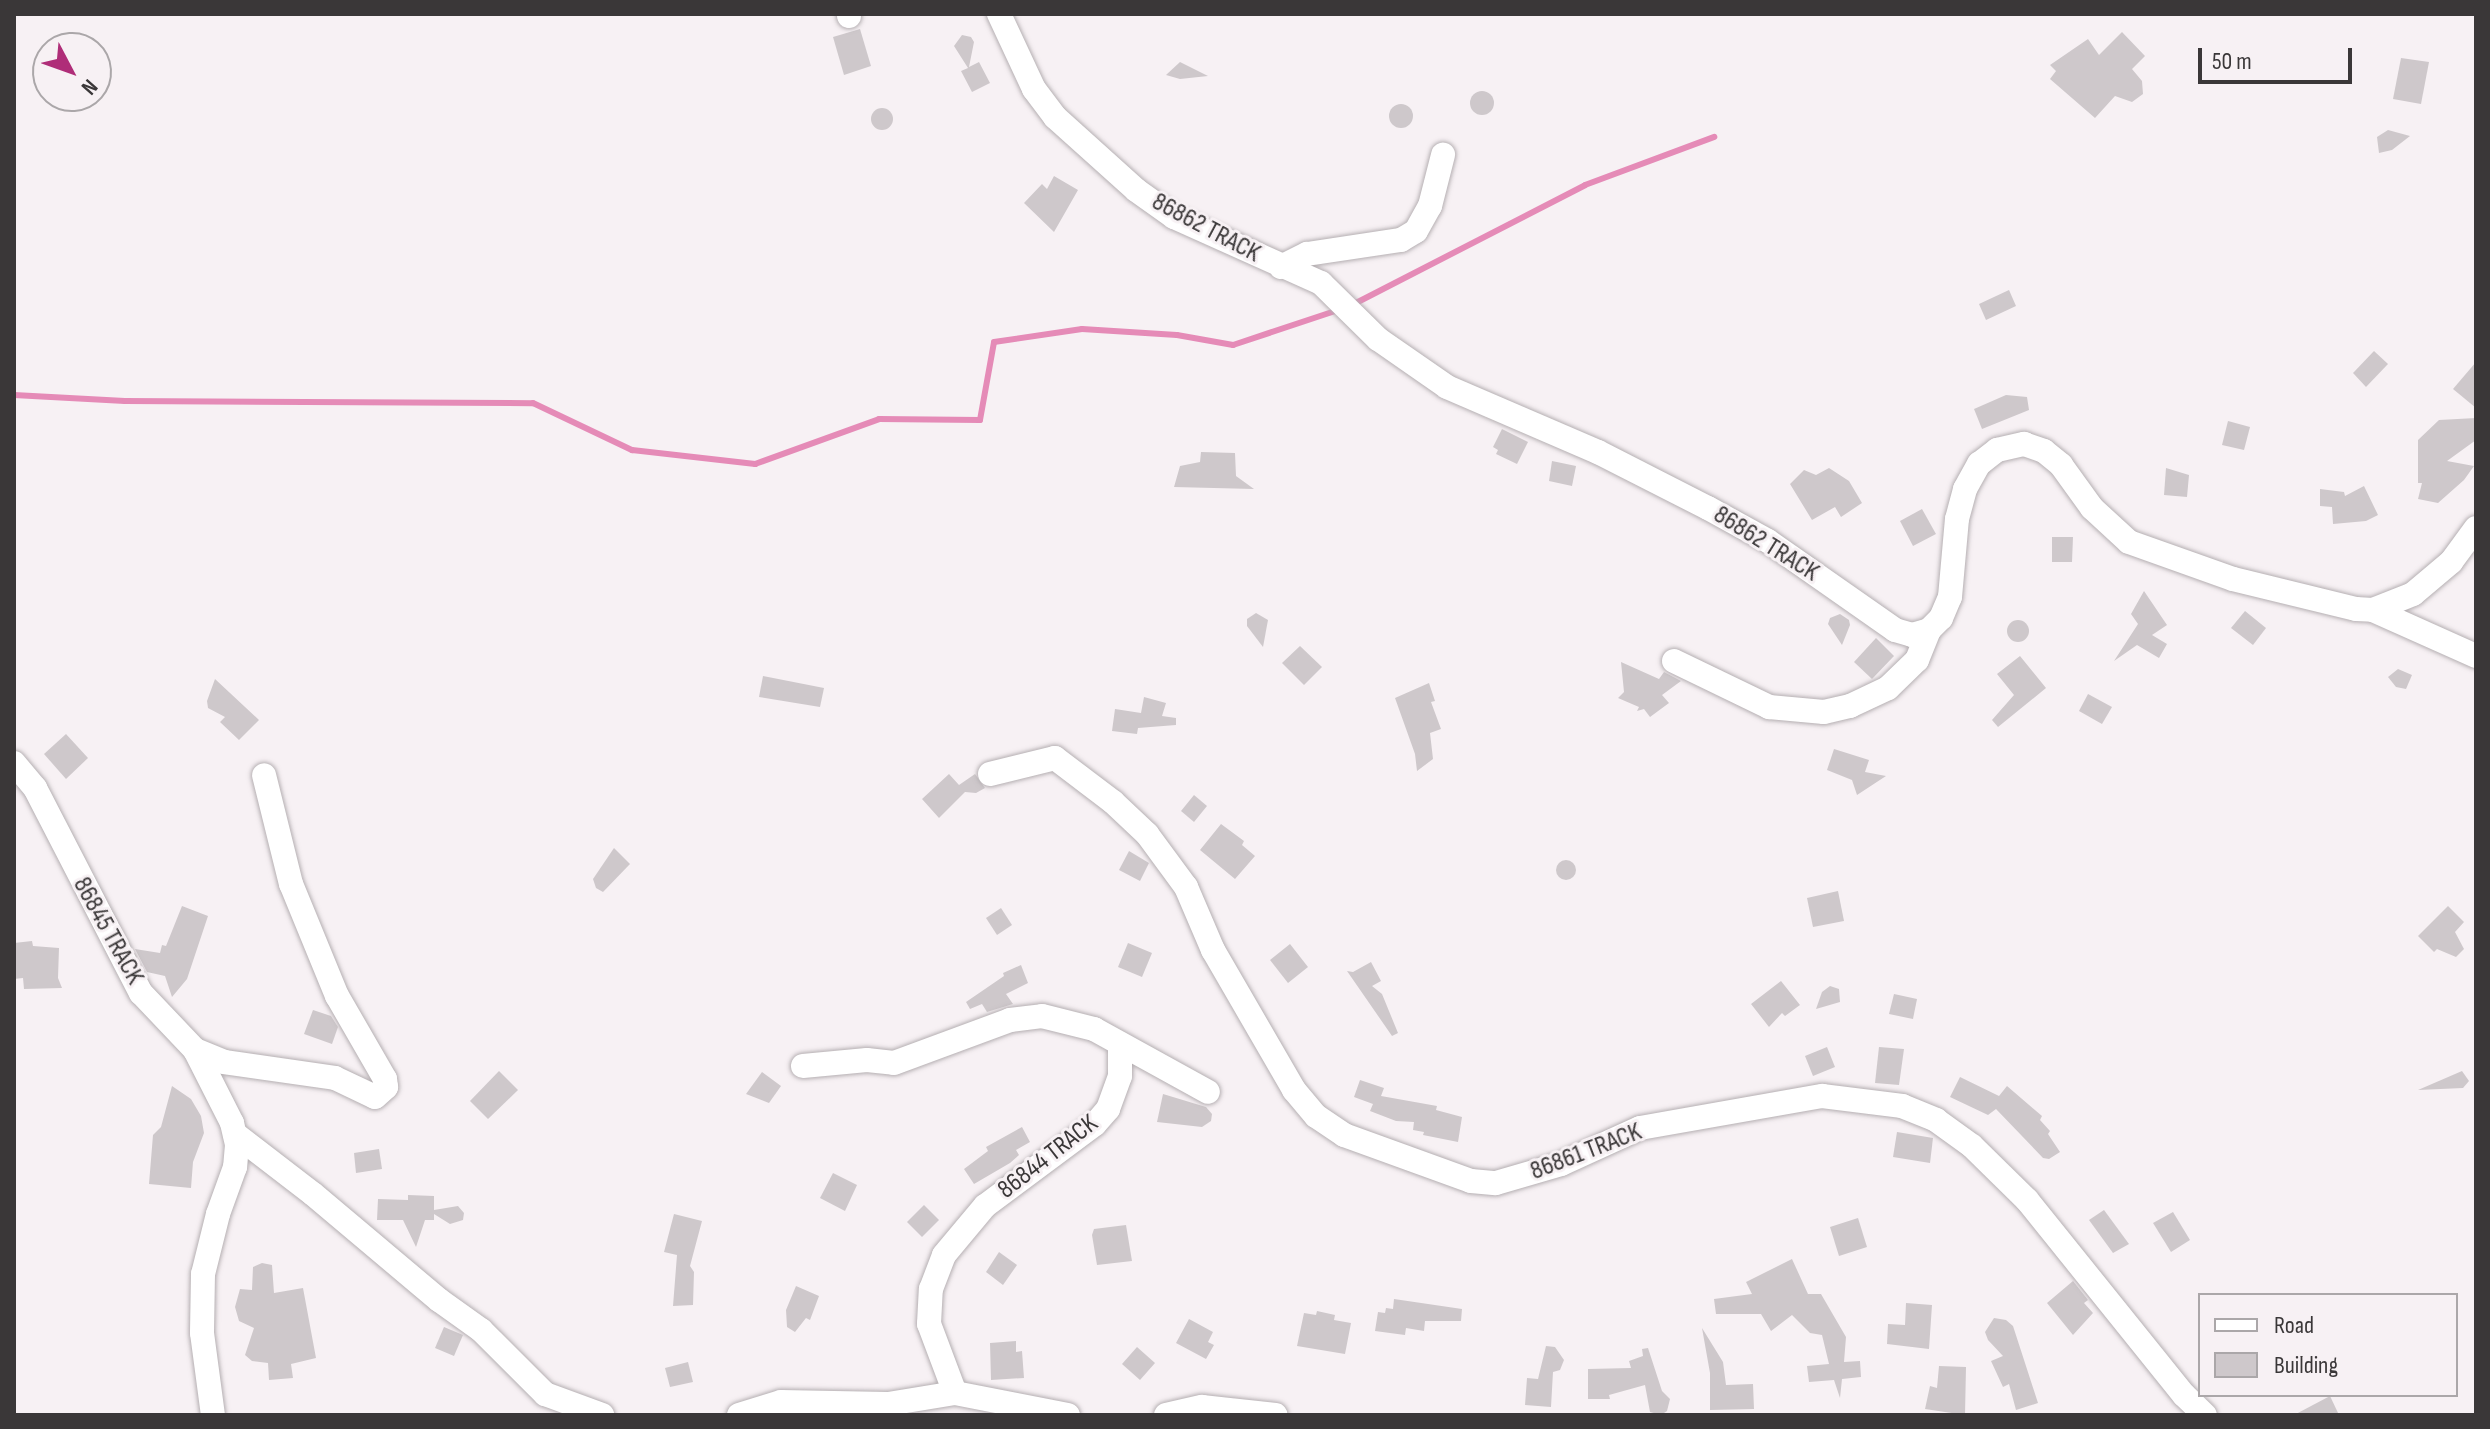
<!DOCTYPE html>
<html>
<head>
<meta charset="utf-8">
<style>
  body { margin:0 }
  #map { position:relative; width:2490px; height:1429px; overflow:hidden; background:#f7f1f4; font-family:"Sofia Sans Condensed",sans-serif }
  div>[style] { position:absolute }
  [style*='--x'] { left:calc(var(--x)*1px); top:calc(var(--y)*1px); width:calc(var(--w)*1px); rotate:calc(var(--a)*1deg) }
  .stream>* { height:6px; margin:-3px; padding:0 3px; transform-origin:3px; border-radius:3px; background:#e58bb7 }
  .building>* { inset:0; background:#cec8cb }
  .round { border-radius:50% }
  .roads { filter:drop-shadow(0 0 2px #b5afb2) drop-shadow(0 0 2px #b5afb2) }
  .minor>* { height:24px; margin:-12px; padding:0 12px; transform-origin:12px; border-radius:12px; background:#fff }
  span { translate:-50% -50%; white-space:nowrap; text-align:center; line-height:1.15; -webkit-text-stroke:6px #f7f1f4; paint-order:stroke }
  .street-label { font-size:26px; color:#3a3738 }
  .frame { position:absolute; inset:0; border:16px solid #3a3738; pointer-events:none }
  .legend { position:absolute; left:2198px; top:1293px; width:260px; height:104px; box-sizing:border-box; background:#f7f1f4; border:2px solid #aba7a9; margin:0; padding:10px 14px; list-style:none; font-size:24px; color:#3a3738 }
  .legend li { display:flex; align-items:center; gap:16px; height:40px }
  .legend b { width:40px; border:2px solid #aba7a9 }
  .north { position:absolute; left:32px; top:32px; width:80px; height:80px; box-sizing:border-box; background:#f7f1f4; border:2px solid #aba7a9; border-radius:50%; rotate:131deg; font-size:22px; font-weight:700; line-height:32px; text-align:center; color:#3a3738 }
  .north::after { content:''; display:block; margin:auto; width:28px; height:36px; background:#af2d78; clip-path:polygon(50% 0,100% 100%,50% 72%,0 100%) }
  .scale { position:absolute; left:2198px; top:48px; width:154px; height:36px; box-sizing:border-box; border:4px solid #3a3738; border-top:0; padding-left:10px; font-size:24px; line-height:28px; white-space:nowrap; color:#3a3738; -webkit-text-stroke:6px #f7f1f4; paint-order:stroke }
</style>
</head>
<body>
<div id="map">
  <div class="stream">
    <i style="--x:1352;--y:305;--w:262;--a:-27.2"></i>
    <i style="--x:1585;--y:185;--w:138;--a:-20.4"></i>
    <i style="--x:14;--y:395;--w:111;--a:3.1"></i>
    <i style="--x:125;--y:401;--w:408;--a:0.3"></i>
    <i style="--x:533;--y:403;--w:110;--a:25.4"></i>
    <i style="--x:632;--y:450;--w:124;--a:6.5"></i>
    <i style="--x:755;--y:464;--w:132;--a:-19.9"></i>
    <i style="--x:879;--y:419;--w:101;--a:0.6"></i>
    <i style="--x:980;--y:420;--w:79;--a:-79.8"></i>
    <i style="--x:994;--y:342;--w:89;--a:-8.4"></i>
    <i style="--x:1082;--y:329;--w:95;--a:3.6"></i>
    <i style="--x:1177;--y:335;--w:57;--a:10.1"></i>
    <i style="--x:1233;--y:345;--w:114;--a:-18.4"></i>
  </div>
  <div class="building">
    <i style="clip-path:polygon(860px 29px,871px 66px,844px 75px,833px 37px)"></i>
    <i style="clip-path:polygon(2122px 32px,2145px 56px,2132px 69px,2142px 81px,2143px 94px,2132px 102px,2115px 96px,2095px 118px,2050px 79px,2056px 71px,2050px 65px,2088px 39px,2099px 55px)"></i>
    <i style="clip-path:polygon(962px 35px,971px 37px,974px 42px,969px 67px,979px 62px,990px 83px,972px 92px,961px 71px,968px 68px,954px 46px)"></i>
    <i style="clip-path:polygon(2401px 58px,2429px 62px,2421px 104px,2393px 99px)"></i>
    <i style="clip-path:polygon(1180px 62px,1208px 76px,1180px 79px,1166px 75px)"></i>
    <i class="round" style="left:1470px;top:91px;width:24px;height:24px"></i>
    <i class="round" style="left:1389px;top:104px;width:24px;height:24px"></i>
    <i class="round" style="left:871px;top:108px;width:22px;height:22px"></i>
    <i style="clip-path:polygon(2388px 130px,2410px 136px,2392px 150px,2379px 153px,2377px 137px)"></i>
    <i style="clip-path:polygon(1054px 176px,1078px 190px,1054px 232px,1024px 203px,1042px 184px,1047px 189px)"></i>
    <i style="clip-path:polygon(2009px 290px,2016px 306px,1986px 320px,1979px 304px)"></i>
    <i style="clip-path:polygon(2374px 351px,2388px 364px,2366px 387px,2353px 373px)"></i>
    <i style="clip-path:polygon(2476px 362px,2476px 408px,2453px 389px)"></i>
    <i style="clip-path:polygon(2006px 395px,2027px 397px,2029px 410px,1982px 429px,1974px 409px)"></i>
    <i style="clip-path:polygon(2476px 418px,2476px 440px,2447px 461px,2474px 466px,2464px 480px,2438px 503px,2418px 499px,2422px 483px,2418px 483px,2418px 440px,2439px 420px)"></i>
    <i style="clip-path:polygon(2228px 421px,2250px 427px,2244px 450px,2222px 445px)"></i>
    <i style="clip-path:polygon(1502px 429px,1528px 442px,1517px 464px,1496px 454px,1498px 450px,1493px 447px)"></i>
    <i style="clip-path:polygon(1201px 452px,1235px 453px,1236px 476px,1254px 489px,1174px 487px,1180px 466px,1200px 462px)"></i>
    <i style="clip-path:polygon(1552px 461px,1576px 466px,1572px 486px,1549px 481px)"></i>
    <i style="clip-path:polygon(1829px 468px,1849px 481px,1862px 503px,1841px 517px,1835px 507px,1812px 520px,1790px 484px,1804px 470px,1816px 475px)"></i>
    <i style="clip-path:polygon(2166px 468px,2189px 475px,2187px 497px,2164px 495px)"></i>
    <i style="clip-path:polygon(2364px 486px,2378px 515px,2366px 521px,2333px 524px,2332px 507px,2320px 506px,2320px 489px,2344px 492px,2345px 496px)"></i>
    <i style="clip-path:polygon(1922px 509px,1936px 534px,1913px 546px,1900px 521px)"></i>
    <i style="clip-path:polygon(2052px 537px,2073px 537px,2072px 562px,2052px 562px)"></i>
    <i style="clip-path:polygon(2144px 591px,2167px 625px,2152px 635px,2167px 644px,2159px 658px,2137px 645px,2114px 661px,2138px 624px,2131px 614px)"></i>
    <i style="clip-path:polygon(2245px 611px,2266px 628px,2253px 645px,2231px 628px)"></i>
    <i style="clip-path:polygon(1256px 613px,1268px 620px,1263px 647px,1247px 626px,1247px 619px)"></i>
    <i style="clip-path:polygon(1840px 614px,1849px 620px,1850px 625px,1842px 645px,1828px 624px,1830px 618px)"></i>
    <i class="round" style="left:2007px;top:620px;width:22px;height:22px"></i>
    <i style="clip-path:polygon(1876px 638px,1894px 656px,1872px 679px,1854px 662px)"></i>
    <i style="clip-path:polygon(1300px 646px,1322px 667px,1304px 685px,1282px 663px)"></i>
    <i style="clip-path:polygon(2020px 656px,2046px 688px,1998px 727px,1992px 720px,2014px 695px,1997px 674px)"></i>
    <i style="clip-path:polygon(1621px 662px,1659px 679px,1664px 672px,1681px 681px,1662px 695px,1669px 703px,1650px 717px,1644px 709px,1637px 711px,1639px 707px,1618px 698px,1624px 692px)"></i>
    <i style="clip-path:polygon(2398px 669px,2412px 675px,2406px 689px,2396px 687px,2388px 677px)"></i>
    <i style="clip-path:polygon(763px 676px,824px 688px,820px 707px,759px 697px)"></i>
    <i style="clip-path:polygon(215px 679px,259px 720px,239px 740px,220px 722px,225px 717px,208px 708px,207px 701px)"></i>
    <i style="clip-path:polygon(1429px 683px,1435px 701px,1431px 702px,1441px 729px,1430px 733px,1433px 759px,1417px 771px,1415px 754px,1395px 698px)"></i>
    <i style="clip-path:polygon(2088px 694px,2112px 707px,2102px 724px,2079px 711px)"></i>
    <i style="clip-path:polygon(1144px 697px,1166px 703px,1162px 716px,1176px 718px,1176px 725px,1138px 728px,1137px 734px,1112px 731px,1115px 709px,1141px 713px)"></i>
    <i style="clip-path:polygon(66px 734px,88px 758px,66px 779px,44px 754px)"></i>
    <i style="clip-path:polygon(1834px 749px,1869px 760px,1865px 772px,1886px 776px,1857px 795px,1852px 780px,1827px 770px)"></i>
    <i style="clip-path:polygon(949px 774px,959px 785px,975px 774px,985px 788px,976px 793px,965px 792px,939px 818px,922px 799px)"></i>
    <i style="clip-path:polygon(1194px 795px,1207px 806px,1194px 822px,1181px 811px)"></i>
    <i style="clip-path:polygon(1221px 824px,1244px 841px,1242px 845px,1255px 856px,1235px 879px,1200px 850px)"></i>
    <i style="clip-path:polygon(614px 848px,630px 864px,603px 892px,596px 888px,593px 879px)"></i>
    <i style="clip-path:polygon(1129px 851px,1149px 863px,1140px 881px,1119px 870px)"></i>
    <i class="round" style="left:1556px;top:860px;width:20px;height:20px"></i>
    <i style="clip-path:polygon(1838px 891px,1844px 921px,1813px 927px,1807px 898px)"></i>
    <i style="clip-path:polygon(182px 906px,208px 916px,187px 979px,172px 997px,165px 976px,147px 972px,135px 949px,160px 953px,162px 945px,166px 946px)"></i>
    <i style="clip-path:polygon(2448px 906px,2464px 922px,2455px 932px,2464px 949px,2456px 957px,2437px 949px,2434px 952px,2418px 936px)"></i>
    <i style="clip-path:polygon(1001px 908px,1012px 925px,997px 935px,986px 918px)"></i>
    <i style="clip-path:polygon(32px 941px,33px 946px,59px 948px,58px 978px,62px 988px,24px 989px,23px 978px,14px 979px,14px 943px)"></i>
    <i style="clip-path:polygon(1128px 943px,1152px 953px,1142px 977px,1118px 967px)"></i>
    <i style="clip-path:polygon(1290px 944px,1308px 967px,1288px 983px,1270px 960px)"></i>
    <i style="clip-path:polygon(1371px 962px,1381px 981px,1372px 986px,1382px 994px,1398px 1033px,1392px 1036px,1347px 971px,1353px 972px)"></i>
    <i style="clip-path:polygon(1021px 965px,1028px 983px,1006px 994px,1013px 1004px,987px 1012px,982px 1004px,970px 1009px,966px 1002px,1004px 976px,1003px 973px)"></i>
    <i style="clip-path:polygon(1781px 981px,1800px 1005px,1785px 1016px,1782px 1013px,1769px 1027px,1751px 1004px)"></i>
    <i style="clip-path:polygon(1830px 986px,1839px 989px,1840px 1002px,1816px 1009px,1822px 992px)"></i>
    <i style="clip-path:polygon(1894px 994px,1917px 999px,1913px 1019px,1889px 1014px)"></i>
    <i style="clip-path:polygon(313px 1010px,331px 1016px,338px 1027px,332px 1044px,304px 1034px)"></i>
    <i style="clip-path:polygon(1827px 1047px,1835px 1067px,1813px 1076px,1805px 1056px)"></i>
    <i style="clip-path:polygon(1879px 1047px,1904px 1049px,1899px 1085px,1875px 1083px)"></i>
    <i style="clip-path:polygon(499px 1071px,518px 1090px,488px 1119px,470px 1101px)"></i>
    <i style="clip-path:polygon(2462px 1071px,2469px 1081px,2463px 1088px,2418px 1090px)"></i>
    <i style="clip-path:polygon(762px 1072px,781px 1086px,769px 1103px,746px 1094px)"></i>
    <i style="clip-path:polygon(1960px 1077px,1999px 1096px,2007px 1086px,2042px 1116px,2040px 1120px,2050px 1131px,2048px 1134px,2060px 1152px,2049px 1159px,2043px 1158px,1996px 1109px,1988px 1115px,1950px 1097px)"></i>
    <i style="clip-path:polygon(1360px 1080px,1384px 1088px,1381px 1096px,1437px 1106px,1436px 1110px,1462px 1117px,1458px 1142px,1423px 1135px,1424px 1132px,1413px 1130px,1414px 1122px,1396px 1121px,1370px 1111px,1373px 1104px,1354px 1097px)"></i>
    <i style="clip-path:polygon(172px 1086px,191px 1099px,201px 1116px,204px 1133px,193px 1162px,191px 1188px,149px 1184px,153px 1135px,161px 1127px)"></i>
    <i style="clip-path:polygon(1163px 1094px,1206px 1107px,1212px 1114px,1211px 1121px,1202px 1127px,1157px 1122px)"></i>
    <i style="clip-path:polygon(1022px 1127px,1030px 1142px,1016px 1150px,1019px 1155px,1010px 1163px,974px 1184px,964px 1169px,988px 1151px,986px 1147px)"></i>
    <i style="clip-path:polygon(1897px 1132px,1933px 1138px,1930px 1163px,1893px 1157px)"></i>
    <i style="clip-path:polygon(379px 1149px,382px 1169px,356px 1173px,354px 1153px)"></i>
    <i style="clip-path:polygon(833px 1173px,857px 1185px,845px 1211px,820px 1198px)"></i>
    <i style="clip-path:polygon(408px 1195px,434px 1196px,434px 1210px,458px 1206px,464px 1213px,463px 1220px,450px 1224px,434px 1214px,434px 1220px,425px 1220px,416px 1247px,403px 1220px,377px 1220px,378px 1199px,408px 1200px)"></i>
    <i style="clip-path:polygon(924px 1205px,939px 1220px,922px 1237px,907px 1222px)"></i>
    <i style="clip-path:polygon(2104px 1210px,2129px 1244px,2113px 1253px,2089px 1220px)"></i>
    <i style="clip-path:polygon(2173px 1212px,2190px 1240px,2171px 1252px,2153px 1223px)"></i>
    <i style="clip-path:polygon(674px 1214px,702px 1221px,690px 1266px,694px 1272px,693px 1305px,673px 1306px,677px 1255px,664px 1252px)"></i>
    <i style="clip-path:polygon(1858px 1218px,1867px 1247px,1839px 1256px,1830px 1227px)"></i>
    <i style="clip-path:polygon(1126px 1225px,1132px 1261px,1097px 1265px,1092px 1235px,1094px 1229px)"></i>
    <i style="clip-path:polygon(999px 1252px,1017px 1265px,1003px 1285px,986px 1272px)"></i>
    <i style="clip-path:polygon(1792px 1259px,1808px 1294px,1821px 1294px,1846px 1337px,1844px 1362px,1860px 1361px,1861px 1377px,1842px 1379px,1840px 1398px,1834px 1380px,1809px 1382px,1807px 1366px,1829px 1364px,1822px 1335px,1810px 1333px,1792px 1315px,1771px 1331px,1761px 1314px,1716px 1314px,1714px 1299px,1752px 1294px,1746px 1282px)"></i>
    <i style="clip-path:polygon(262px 1263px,272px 1265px,274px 1293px,303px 1288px,316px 1358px,291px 1364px,293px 1378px,269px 1380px,268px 1363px,252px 1361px,245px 1355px,254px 1328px,239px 1321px,235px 1307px,240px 1289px,252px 1290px,253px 1267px)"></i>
    <i style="clip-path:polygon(2073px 1281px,2088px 1300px,2084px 1303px,2093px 1313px,2073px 1335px,2047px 1303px)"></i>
    <i style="clip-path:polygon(796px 1286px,819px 1296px,810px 1320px,806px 1318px,795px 1332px,787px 1327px,786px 1310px)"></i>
    <i style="clip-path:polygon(1394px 1299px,1462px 1309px,1461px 1321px,1425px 1321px,1424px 1331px,1406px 1328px,1405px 1335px,1375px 1331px,1378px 1312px,1385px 1313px,1386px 1308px,1393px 1309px)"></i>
    <i style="clip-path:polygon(1906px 1303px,1932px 1305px,1929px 1349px,1887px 1344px,1888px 1324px,1905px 1325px)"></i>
    <i style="clip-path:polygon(1317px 1311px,1335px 1315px,1334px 1320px,1351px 1323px,1345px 1354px,1297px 1346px,1304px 1313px,1316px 1315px)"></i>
    <i style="clip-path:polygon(1994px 1318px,2006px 1320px,2013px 1326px,2038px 1403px,2016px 1410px,2009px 1384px,2003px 1387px,1991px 1361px,2003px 1356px,1988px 1340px,1985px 1332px)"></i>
    <i style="clip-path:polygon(1189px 1319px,1213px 1332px,1208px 1342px,1214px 1345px,1206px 1359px,1176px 1343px)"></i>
    <i style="clip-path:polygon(444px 1327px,463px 1335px,454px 1356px,435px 1348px)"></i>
    <i style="clip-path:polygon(1702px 1328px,1723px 1362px,1726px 1385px,1753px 1384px,1754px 1409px,1710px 1410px,1710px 1373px)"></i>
    <i style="clip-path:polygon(1016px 1341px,1016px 1352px,1022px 1351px,1024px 1378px,991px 1380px,990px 1343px)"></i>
    <i style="clip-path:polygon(1546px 1346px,1555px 1347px,1564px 1360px,1560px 1370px,1553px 1372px,1551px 1407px,1525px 1405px,1527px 1378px,1538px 1379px)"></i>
    <i style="clip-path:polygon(1137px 1347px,1155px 1363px,1140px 1380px,1122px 1364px)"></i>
    <i style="clip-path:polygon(1648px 1348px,1662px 1391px,1670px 1399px,1667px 1411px,1661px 1415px,1650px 1412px,1645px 1385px,1609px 1395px,1610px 1399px,1588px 1399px,1588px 1369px,1631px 1368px,1629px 1361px,1643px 1356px,1642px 1349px)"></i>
    <i style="clip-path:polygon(688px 1362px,693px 1382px,670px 1387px,665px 1368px)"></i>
    <i style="clip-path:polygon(1939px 1366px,1966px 1367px,1965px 1415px,1925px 1409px,1930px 1386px,1937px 1388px)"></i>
    <i style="clip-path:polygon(2330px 1396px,2339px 1415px,2294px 1415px)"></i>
  </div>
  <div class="roads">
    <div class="minor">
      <i style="--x:999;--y:14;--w:83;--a:65"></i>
      <i style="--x:1034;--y:89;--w:35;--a:53"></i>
      <i style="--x:1055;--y:117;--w:109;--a:42"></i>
      <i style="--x:1136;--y:190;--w:47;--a:35.4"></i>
      <i style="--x:1174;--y:217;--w:161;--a:24.2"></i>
      <i style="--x:1321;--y:283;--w:80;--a:44.5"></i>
      <i style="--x:1378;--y:339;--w:84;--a:34.8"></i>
      <i style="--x:1447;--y:387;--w:164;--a:23.3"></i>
      <i style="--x:1598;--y:452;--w:123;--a:27"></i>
      <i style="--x:1708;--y:508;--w:68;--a:28.8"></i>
      <i style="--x:1768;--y:541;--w:155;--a:35"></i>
      <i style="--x:1895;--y:630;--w:18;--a:16"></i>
      <i style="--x:1912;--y:635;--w:18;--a:-16"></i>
      <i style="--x:1929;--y:630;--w:17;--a:-45"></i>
      <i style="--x:1941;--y:618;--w:23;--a:-67"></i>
      <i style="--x:1950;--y:597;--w:78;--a:-84.9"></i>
      <i style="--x:1957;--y:519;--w:31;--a:-75"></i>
      <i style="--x:1965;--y:489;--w:29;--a:-61"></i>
      <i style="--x:1979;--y:464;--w:23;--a:-38"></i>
      <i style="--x:1997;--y:450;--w:28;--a:-13"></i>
      <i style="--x:2024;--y:444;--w:21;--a:19"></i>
      <i style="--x:2044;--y:451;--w:22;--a:39"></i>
      <i style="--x:2061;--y:465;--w:53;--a:54.2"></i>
      <i style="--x:2092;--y:508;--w:50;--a:42.6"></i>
      <i style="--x:2129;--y:542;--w:110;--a:19.6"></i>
      <i style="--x:2233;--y:579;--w:127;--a:13.7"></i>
      <i style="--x:2356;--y:609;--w:17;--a:3"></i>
      <i style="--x:2373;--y:610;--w:43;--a:-21.8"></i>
      <i style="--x:2413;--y:594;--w:50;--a:-40.1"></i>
      <i style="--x:2451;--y:562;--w:42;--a:-53.7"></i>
      <i style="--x:849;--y:16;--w:2;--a:-90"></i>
      <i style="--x:1281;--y:267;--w:29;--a:-27"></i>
      <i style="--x:1307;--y:254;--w:95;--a:-8.5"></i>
      <i style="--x:1401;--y:240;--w:17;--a:-31"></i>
      <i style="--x:1416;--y:231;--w:29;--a:-61"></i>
      <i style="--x:1430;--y:206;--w:53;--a:-75.7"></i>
      <i style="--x:2373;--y:610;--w:113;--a:24.1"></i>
      <i style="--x:1674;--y:661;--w:106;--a:25.8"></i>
      <i style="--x:1769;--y:707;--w:55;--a:5.2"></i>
      <i style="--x:1824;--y:712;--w:27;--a:-13"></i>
      <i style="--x:1850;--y:706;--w:42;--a:-25.3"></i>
      <i style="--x:1888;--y:688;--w:40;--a:-44"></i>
      <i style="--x:1917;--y:660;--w:32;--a:-68"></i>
      <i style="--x:14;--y:763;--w:33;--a:50"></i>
      <i style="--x:35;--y:788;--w:231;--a:62.7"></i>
      <i style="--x:141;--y:993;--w:79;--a:46.5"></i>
      <i style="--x:195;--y:1050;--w:82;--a:63.1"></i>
      <i style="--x:232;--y:1123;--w:23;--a:77"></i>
      <i style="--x:237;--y:1145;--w:22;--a:95"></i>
      <i style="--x:235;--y:1167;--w:50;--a:109.9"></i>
      <i style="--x:218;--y:1214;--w:62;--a:104"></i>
      <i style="--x:203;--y:1274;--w:59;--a:91"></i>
      <i style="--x:202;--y:1333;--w:83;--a:82.4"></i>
      <i style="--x:990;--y:774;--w:67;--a:-13.8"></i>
      <i style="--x:1055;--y:758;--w:73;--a:37.2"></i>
      <i style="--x:1113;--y:802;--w:47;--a:43.3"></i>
      <i style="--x:1147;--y:834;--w:66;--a:53.7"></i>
      <i style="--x:1186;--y:887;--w:69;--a:66.8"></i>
      <i style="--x:1213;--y:950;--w:162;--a:59.9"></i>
      <i style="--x:1294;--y:1090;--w:34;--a:50"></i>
      <i style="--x:1316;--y:1116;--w:34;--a:34"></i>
      <i style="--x:1344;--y:1135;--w:135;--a:19.9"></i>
      <i style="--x:1471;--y:1181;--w:25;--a:5"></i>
      <i style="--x:1496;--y:1183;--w:68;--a:-16.3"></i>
      <i style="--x:1561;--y:1164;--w:87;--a:-24.5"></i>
      <i style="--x:1640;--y:1128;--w:185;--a:-10"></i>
      <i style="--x:1822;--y:1096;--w:81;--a:7.1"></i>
      <i style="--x:1902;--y:1106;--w:37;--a:22"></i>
      <i style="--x:1936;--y:1120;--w:44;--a:35.8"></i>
      <i style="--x:1972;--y:1146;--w:77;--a:44.5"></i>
      <i style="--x:2027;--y:1200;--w:250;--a:51.2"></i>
      <i style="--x:2184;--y:1395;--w:29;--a:44"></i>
      <i style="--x:195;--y:1050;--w:31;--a:22"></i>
      <i style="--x:224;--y:1062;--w:112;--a:8.2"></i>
      <i style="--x:335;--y:1078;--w:44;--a:25.4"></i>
      <i style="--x:375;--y:1097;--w:15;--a:-42"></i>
      <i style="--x:386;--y:1087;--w:8;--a:-97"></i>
      <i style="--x:385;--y:1079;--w:96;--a:-120"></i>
      <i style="--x:337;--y:996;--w:121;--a:-112.3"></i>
      <i style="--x:291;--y:884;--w:112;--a:-103.9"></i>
      <i style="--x:803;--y:1066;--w:64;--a:-5.4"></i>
      <i style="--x:867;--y:1060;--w:27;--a:6"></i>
      <i style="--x:894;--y:1063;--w:124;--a:-20.3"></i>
      <i style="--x:1010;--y:1020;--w:32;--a:-7"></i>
      <i style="--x:1042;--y:1016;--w:54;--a:14"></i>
      <i style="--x:1094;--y:1029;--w:130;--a:28.9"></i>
      <i style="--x:235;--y:1134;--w:98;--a:37.6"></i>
      <i style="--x:313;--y:1194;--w:165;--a:40.1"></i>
      <i style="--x:439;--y:1300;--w:52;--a:35.5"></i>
      <i style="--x:481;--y:1330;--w:91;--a:45"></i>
      <i style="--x:545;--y:1394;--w:61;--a:20.2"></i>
      <i style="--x:955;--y:1393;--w:74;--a:-110.6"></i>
      <i style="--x:929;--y:1324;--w:35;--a:-87"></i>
      <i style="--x:931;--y:1289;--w:36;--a:-69"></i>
      <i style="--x:944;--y:1255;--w:64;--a:-50.1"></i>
      <i style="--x:985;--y:1206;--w:137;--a:-36.7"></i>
      <i style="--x:1095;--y:1124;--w:20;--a:-49"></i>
      <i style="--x:1108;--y:1109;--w:35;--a:-70"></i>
      <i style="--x:1120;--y:1076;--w:32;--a:-90"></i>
      <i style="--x:739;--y:1415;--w:44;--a:-17.2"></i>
      <i style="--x:781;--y:1402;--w:107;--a:1.1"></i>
      <i style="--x:888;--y:1404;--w:68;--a:-9.3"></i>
      <i style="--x:955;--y:1393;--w:115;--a:11"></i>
      <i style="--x:1166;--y:1415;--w:37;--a:-13"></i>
      <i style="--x:1202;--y:1407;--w:74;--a:6.2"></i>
    </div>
  </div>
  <div class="street-label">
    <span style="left:1206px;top:228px;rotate:28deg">86862 TRACK</span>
    <span style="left:1766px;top:544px;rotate:32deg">86862 TRACK</span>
    <span style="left:108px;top:931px;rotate:61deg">86845 TRACK</span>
    <span style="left:1586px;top:1152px;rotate:-21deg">86861 TRACK</span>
    <span style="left:1048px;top:1157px;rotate:-38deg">86844 TRACK</span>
  </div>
  <div class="frame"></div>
  <ul class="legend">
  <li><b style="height:10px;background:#fff"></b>Road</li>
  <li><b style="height:22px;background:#cec8cb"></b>Building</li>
  </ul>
  <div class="north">N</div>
  <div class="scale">50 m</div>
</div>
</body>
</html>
